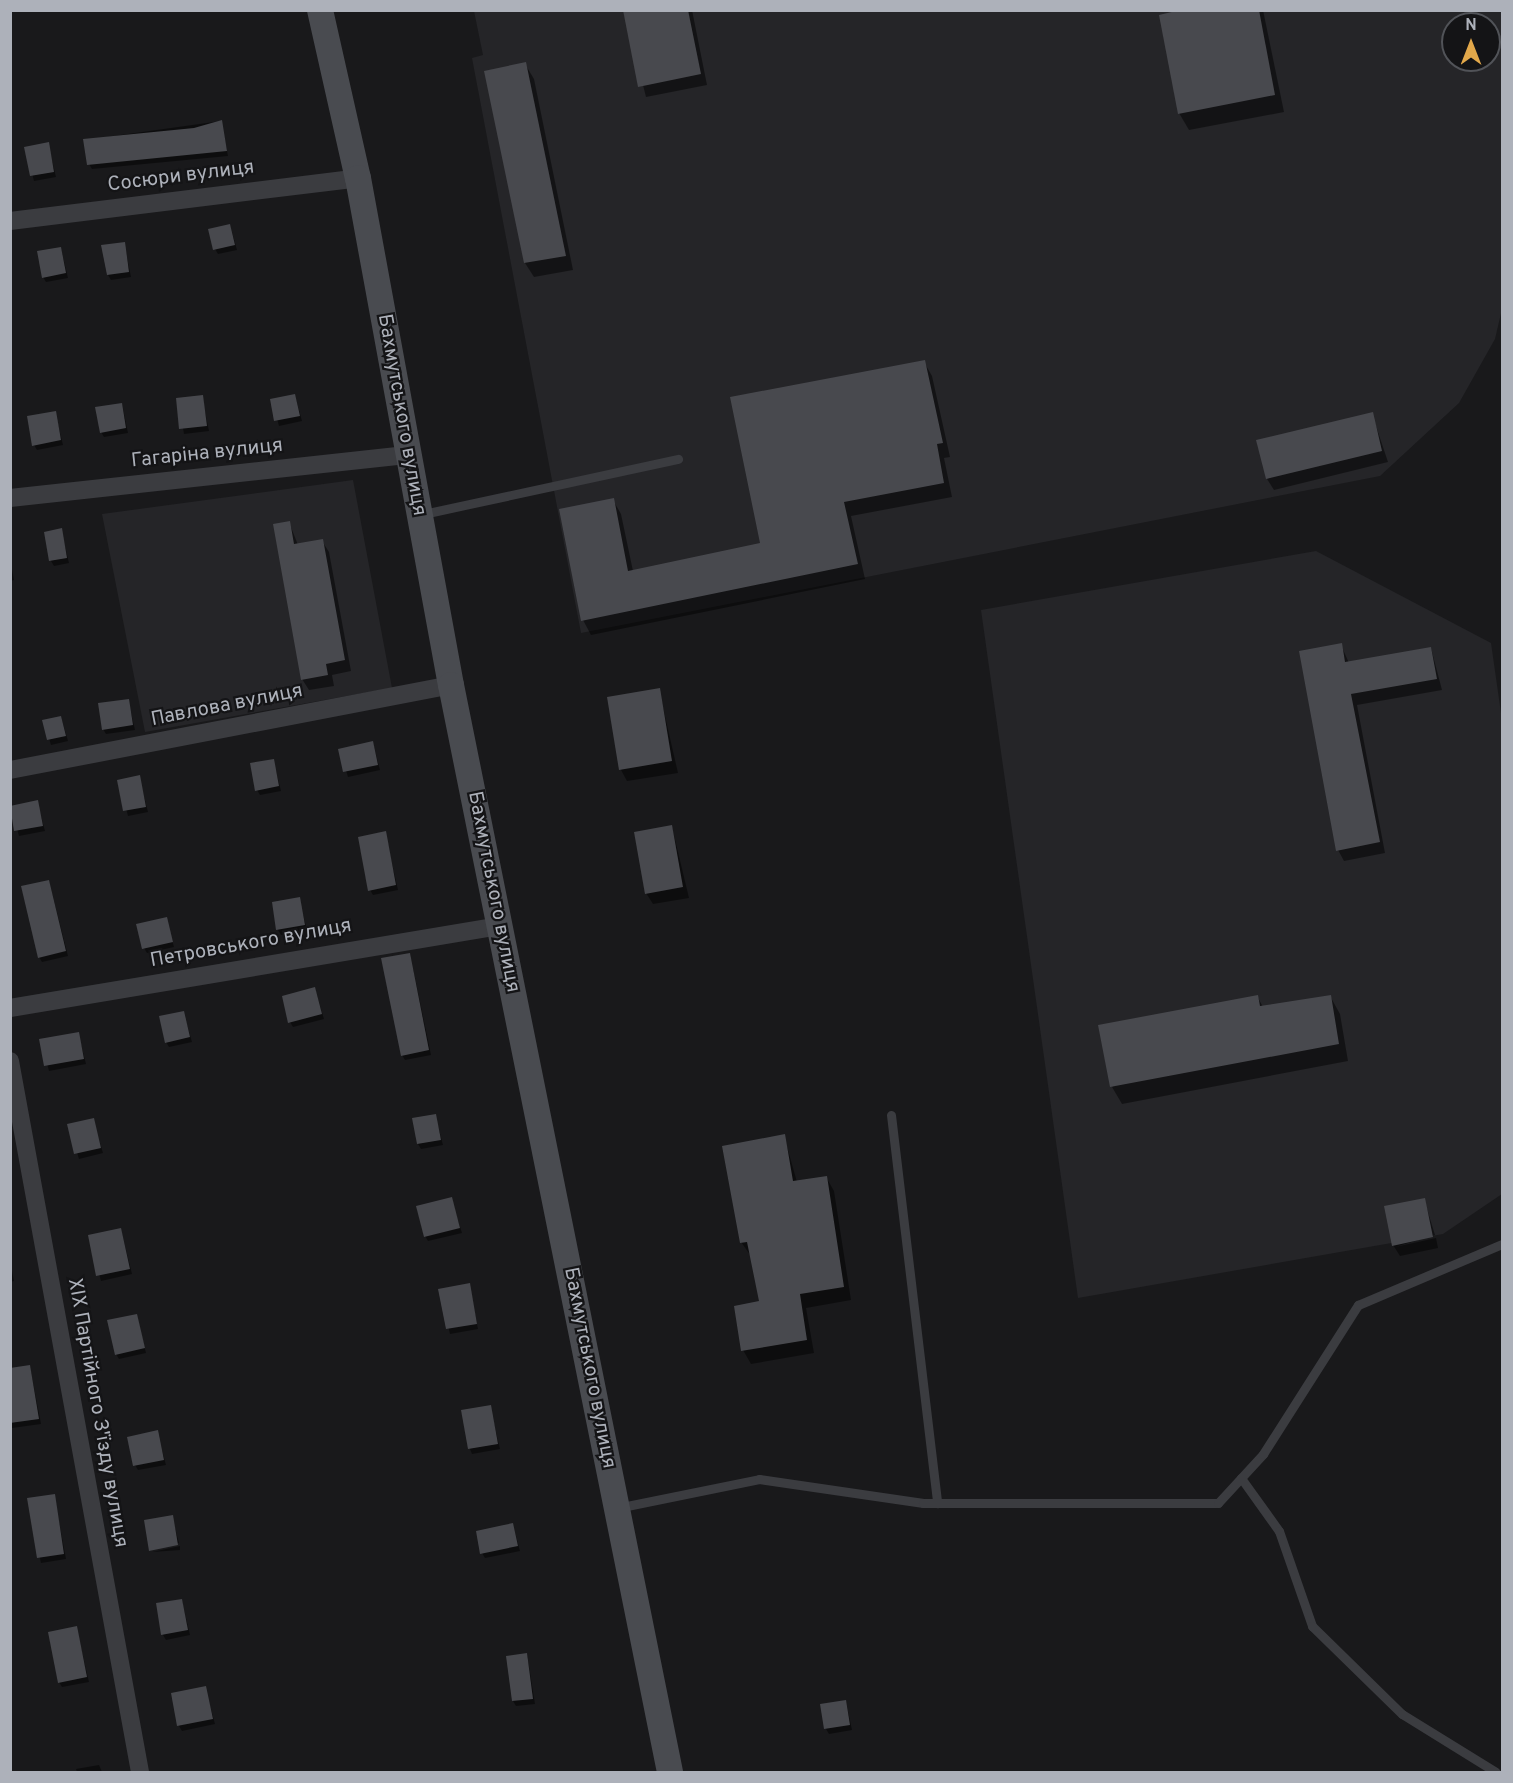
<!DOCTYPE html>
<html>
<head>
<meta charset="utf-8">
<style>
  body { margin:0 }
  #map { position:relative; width:1513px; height:1783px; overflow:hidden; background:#19191b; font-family:Overpass,sans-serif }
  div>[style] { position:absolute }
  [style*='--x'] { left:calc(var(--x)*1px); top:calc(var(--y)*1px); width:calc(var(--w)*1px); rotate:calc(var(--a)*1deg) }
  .built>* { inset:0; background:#252528 }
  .shadow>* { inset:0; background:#0007 }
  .building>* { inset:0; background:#48494e }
  .lane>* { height:9px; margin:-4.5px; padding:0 4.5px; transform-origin:4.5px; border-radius:4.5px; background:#3b3c40 }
  .street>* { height:18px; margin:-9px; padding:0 9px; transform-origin:9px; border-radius:9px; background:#3b3c40 }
  .secondary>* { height:26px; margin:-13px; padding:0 13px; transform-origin:13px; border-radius:13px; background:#494b50 }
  span { translate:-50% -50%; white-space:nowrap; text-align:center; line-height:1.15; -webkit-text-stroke:4.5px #141416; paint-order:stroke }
  .street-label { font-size:20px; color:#adb1ba }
  .frame { position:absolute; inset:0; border:12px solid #adb1ba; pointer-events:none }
  .north { position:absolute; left:1441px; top:12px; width:60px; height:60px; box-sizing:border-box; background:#141416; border:2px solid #515358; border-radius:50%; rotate:0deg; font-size:16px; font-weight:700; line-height:24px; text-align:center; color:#adb1ba }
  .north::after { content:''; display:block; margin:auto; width:21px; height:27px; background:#e2a84a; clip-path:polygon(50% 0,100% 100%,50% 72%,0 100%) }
</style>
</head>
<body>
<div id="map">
  <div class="built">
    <i style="clip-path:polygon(evenodd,474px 11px,1502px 11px,1502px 309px,1495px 339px,1459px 403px,1380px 476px,581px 633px,472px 58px,483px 55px,474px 11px,1453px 24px,1489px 24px,1489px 60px,1453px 60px,1453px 24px)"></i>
    <i style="clip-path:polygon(353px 480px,392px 688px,145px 732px,102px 514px)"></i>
    <i style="clip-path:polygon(1316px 551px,1491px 643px,1502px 720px,1502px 1194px,1443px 1234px,1078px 1298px,981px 610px)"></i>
  </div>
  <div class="shadow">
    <i style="clip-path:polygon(624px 10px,692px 10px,707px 85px,646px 97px)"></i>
    <i style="clip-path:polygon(1188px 10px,1263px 10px,1284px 112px,1189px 130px,1179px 113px)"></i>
    <i style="clip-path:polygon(525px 64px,534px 79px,573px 270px,534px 277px,525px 263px)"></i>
    <i style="clip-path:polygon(221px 121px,228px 156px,92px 169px,89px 164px,85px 140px)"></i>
    <i style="clip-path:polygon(48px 144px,56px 177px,34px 181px,26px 148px)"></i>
    <i style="clip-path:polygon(230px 225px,237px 250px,218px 254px,215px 249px)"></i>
    <i style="clip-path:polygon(124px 243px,131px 277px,111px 280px,108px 275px)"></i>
    <i style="clip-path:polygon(61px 249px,68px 278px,46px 282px,43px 277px)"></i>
    <i style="clip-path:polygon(924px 362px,932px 376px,950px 457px,944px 458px,952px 497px,851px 516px,865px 579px,591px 635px,583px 620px,613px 500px,621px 514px,633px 571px,762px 544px)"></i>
    <i style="clip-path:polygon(295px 396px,302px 421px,279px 426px,272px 400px)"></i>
    <i style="clip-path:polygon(202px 397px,209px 431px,184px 434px,178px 399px)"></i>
    <i style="clip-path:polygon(122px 404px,128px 433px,104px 437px,101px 432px)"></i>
    <i style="clip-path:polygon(55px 413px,63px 445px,37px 450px,34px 445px)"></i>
    <i style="clip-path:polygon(1372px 414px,1388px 462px,1274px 490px,1267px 479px)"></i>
    <i style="clip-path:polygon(289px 522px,298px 545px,322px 541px,329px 552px,351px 671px,332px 675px,334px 686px,309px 690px,302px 679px)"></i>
    <i style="clip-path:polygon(61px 530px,69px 563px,54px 566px,51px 561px)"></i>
    <i style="clip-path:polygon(10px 559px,14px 580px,10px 581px)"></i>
    <i style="clip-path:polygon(1341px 645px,1349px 663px,1431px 648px,1442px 690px,1357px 705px,1385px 853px,1344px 861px,1338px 850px)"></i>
    <i style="clip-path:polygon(659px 690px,678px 773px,627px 781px,621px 770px)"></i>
    <i style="clip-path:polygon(128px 700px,135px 730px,106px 734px,103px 729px)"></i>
    <i style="clip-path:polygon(61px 717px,68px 741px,51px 745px,44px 721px)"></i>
    <i style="clip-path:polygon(373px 743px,380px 770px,348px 777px,340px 750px)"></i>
    <i style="clip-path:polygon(273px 760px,281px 791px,260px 795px,257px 790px)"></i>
    <i style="clip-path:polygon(139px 777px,148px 812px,128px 816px,119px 781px)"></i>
    <i style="clip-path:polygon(37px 802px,45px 831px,19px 836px,11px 807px)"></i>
    <i style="clip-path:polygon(672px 827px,689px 898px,653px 904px,646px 893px)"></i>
    <i style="clip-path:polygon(385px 833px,398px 890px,373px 895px,370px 890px)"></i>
    <i style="clip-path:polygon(49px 881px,68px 956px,42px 962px,39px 957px)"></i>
    <i style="clip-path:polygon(299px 899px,307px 930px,281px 935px,278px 930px)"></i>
    <i style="clip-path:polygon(166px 919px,174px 947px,147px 953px,144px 948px)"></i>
    <i style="clip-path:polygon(410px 954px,431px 1055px,405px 1060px,402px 1055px)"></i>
    <i style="clip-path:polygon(315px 989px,324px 1019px,293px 1027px,290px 1022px)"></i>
    <i style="clip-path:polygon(1257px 996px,1263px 1007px,1330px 996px,1340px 1014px,1348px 1061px,1122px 1104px,1112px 1087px)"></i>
    <i style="clip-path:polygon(183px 1012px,192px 1042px,169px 1047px,166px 1042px)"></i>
    <i style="clip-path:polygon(78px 1033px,86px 1064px,49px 1071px,41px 1040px)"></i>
    <i style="clip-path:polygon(435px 1115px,443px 1145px,421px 1149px,418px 1144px)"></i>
    <i style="clip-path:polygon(93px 1120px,103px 1153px,79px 1159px,69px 1126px)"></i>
    <i style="clip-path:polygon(784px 1136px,797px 1182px,826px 1177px,834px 1191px,851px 1300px,806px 1308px,814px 1353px,751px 1364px,743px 1350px,761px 1302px,751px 1256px,741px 1242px)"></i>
    <i style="clip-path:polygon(451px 1199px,462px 1233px,428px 1241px,425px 1236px)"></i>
    <i style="clip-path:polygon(1424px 1199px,1435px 1235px,1395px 1247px,1436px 1238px,1438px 1248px,1400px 1256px,1393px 1245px)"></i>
    <i style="clip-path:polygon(121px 1230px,132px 1274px,101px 1281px,89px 1236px)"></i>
    <i style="clip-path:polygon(10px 1261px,14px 1281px,10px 1282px)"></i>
    <i style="clip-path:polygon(469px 1285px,478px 1329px,450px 1334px,440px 1290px)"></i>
    <i style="clip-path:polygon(136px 1315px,146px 1353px,119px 1359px,116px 1354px)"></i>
    <i style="clip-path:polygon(30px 1367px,41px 1424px,12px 1428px,10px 1370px)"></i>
    <i style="clip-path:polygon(490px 1407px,500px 1449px,472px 1454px,470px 1449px)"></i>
    <i style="clip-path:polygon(157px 1432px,166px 1465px,138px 1470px,135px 1465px)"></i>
    <i style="clip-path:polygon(54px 1495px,66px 1559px,41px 1563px,28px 1500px)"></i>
    <i style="clip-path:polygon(172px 1517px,179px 1543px,150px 1549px)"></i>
    <i style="clip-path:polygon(513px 1525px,520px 1551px,485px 1558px,482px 1553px)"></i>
    <i style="clip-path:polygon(180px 1546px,180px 1550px,152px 1552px)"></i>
    <i style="clip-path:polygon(182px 1601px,190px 1635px,166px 1640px,163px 1635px)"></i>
    <i style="clip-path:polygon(76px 1627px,89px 1682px,62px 1687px,59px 1682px)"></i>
    <i style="clip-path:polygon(527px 1654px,535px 1704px,516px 1706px,513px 1701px)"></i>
    <i style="clip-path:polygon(205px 1688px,215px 1724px,182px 1731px,179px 1726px)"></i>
    <i style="clip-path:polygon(846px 1702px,852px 1730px,829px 1734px,826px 1729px)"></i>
    <i style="clip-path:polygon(99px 1765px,102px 1772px,77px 1772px,76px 1769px)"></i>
  </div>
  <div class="building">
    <i style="clip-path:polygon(623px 10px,688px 10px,701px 74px,638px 87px)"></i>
    <i style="clip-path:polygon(1180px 10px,1259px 10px,1275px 95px,1178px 114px,1159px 15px)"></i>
    <i style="clip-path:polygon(526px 62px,566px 256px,524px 263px,484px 71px)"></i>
    <i style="clip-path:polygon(222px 120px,227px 151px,87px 165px,83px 139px,194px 128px)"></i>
    <i style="clip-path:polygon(49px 142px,54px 172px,30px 176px,24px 147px)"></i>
    <i style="clip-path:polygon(230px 224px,235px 245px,213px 250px,208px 229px)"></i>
    <i style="clip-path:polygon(125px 242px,129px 272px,107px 275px,101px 245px)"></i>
    <i style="clip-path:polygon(61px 247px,66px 273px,42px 278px,37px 251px)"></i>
    <i style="clip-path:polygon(925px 360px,943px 443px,937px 444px,944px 483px,844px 502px,858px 564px,581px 621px,559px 509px,614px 498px,628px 571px,760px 543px,730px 397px)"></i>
    <i style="clip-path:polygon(295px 394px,300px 416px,274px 421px,270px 399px)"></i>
    <i style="clip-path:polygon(203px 395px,207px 426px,179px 429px,176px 398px)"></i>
    <i style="clip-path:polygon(122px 403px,126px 428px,100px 433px,95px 407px)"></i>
    <i style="clip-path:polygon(56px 411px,61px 440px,32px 446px,27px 416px)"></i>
    <i style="clip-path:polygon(1373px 412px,1382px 451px,1266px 479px,1256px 440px)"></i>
    <i style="clip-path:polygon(290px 521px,294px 544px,323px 539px,345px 660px,326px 664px,328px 675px,301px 680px,273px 524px)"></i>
    <i style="clip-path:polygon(62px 528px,67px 558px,49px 561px,44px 532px)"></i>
    <i style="clip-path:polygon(1342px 643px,1345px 662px,1431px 647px,1437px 679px,1351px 694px,1380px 842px,1336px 851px,1299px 651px)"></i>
    <i style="clip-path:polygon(660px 688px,672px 761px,619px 770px,607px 697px)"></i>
    <i style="clip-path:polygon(129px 699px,133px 725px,102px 730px,98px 703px)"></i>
    <i style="clip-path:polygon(61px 716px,66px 736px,47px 740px,42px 720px)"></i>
    <i style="clip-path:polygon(373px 741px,378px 765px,343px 772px,338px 749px)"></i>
    <i style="clip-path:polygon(274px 759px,279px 786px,255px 791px,250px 763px)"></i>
    <i style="clip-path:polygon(140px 775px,146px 807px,123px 811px,117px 780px)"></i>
    <i style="clip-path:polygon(38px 800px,43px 826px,14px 831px,10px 806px)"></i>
    <i style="clip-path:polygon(672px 825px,683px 887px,645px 894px,634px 832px)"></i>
    <i style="clip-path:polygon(386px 831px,396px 885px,368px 891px,358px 837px)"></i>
    <i style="clip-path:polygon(49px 880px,66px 951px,38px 958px,21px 886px)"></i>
    <i style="clip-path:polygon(300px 897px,305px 925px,276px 930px,272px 902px)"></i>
    <i style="clip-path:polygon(167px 917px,173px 942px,142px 949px,136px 924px)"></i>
    <i style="clip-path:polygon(410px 953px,429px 1050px,401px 1056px,381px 958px)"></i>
    <i style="clip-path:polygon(315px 987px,322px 1014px,288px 1023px,282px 996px)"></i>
    <i style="clip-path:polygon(1258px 995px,1260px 1006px,1331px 995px,1339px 1044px,1110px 1087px,1098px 1025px)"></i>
    <i style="clip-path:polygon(184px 1011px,190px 1037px,165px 1043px,159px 1016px)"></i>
    <i style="clip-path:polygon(79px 1032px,84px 1059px,44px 1066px,39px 1039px)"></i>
    <i style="clip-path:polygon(436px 1114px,441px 1140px,417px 1144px,412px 1118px)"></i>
    <i style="clip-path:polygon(94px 1118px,101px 1148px,74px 1154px,67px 1124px)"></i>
    <i style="clip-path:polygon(785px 1134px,793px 1181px,827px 1176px,844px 1287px,800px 1294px,807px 1340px,741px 1351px,734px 1306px,759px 1301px,747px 1242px,740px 1243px,722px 1146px)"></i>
    <i style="clip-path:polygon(452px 1197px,460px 1228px,424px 1237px,416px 1206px)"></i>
    <i style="clip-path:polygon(1425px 1198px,1433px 1237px,1392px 1246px,1384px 1206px)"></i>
    <i style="clip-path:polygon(121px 1228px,130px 1269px,96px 1276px,88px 1235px)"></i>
    <i style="clip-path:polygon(470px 1283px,477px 1324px,446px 1329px,438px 1289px)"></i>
    <i style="clip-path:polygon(137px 1314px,145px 1348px,115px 1355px,107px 1320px)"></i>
    <i style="clip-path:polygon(30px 1365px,39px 1419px,10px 1423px,10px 1368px)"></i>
    <i style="clip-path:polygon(491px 1405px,498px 1444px,468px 1449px,461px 1410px)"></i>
    <i style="clip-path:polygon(158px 1430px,164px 1460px,133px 1466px,127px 1437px)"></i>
    <i style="clip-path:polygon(55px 1494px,64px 1554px,37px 1558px,27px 1498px)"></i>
    <i style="clip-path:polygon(173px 1515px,178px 1545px,149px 1551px,144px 1520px)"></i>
    <i style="clip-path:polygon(513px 1523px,518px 1546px,480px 1554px,476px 1531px)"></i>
    <i style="clip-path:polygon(182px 1599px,188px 1630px,161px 1635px,156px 1603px)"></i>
    <i style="clip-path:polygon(77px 1626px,87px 1677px,58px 1683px,48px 1632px)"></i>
    <i style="clip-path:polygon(527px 1653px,533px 1699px,512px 1701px,506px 1656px)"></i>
    <i style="clip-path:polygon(206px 1686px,213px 1719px,177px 1726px,171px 1693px)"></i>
    <i style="clip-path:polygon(846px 1700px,850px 1725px,824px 1729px,820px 1704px)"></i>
  </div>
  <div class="lane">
    <i style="--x:423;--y:514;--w:261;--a:-12.2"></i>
    <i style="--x:891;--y:1115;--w:391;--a:83.2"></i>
    <i style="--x:1241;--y:1478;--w:65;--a:54.4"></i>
    <i style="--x:1279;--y:1531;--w:101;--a:70.8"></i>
    <i style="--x:1312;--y:1626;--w:126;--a:44.4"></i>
    <i style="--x:1402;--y:1714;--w:110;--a:31.7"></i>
    <i style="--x:617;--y:1508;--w:145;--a:-11.5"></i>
    <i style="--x:759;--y:1479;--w:166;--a:8.3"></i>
    <i style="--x:923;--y:1503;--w:295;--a:0"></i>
    <i style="--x:1218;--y:1503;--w:67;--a:-47.4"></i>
    <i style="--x:1263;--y:1454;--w:177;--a:-57.5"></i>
    <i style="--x:1358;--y:1305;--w:156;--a:-23"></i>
  </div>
  <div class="street">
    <i style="--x:10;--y:221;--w:351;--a:-7"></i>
    <i style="--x:10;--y:498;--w:401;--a:-6.2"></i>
    <i style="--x:10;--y:770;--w:449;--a:-10.9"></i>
    <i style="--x:10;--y:1008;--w:497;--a:-9.5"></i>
    <i style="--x:10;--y:1061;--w:723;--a:79.64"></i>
  </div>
  <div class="secondary">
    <i style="--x:320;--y:10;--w:172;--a:77.3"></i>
    <i style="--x:358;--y:178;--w:515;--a:79.61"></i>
    <i style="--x:451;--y:685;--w:1109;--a:78.61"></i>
  </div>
  <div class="street-label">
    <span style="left:181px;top:177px;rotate:-7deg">Сосюри вулиця</span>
    <span style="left:401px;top:415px;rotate:80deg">Бахмутського вулиця</span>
    <span style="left:207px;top:454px;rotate:-6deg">Гагаріна вулиця</span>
    <span style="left:227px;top:706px;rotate:-11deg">Павлова вулиця</span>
    <span style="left:493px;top:892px;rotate:79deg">Бахмутського вулиця</span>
    <span style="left:251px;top:944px;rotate:-10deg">Петровського вулиця</span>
    <span style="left:589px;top:1368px;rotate:79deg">Бахмутського вулиця</span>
    <span style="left:97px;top:1413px;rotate:80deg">XIX Партійного З'їзду вулиця</span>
  </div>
  <div class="frame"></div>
  <div class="north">N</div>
</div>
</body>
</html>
